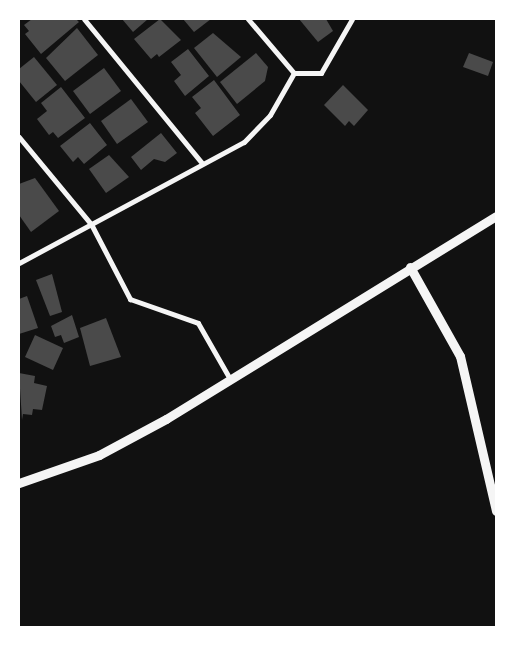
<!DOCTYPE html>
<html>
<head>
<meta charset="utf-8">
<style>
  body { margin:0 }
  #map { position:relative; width:515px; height:646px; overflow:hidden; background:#111; font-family:"DejaVu Sans",sans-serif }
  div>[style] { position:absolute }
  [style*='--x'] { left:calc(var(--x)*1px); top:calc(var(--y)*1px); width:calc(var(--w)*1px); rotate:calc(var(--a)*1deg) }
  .building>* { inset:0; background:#4a4a4a }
  .minor>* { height:5px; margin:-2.5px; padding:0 2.5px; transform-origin:2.5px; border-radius:2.5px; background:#f5f5f5 }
  .tertiary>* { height:9px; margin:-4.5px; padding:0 4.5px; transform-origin:4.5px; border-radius:4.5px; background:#f5f5f5 }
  span { translate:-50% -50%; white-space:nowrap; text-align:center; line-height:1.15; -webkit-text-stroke:5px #fff; paint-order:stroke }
  .frame { position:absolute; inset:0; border:20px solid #fff; pointer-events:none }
</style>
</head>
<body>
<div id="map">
  <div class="building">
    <i style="clip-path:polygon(32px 19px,76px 19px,79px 22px,41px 54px,25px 34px,29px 31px,24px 25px)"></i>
    <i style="clip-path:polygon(122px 19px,148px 19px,133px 32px)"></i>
    <i style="clip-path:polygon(160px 19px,181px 40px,159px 57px,157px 54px,151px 59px,134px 39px)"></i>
    <i style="clip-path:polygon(183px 19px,211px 19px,194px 32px)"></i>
    <i style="clip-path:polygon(299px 19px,326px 19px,333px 31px,318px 42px)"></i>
    <i style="clip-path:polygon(77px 28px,98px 55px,65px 81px,46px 58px)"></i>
    <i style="clip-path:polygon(213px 33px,241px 57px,217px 77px,194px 48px)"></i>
    <i style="clip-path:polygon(188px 49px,209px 76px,185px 96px,174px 81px,181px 75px,171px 62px)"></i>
    <i style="clip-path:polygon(256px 53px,268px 67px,265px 81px,237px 104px,220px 82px)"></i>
    <i style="clip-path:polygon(469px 53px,493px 62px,488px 76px,463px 67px)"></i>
    <i style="clip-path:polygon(34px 57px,57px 85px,36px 102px,19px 81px,19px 69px)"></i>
    <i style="clip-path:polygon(104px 68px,121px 91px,90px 114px,73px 91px)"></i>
    <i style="clip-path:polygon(214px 80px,240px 115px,213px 136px,195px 113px,201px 108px,192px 97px)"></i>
    <i style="clip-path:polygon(343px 85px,368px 110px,354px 126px,349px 121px,345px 126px,324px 105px)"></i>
    <i style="clip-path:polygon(61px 87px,85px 118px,58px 138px,53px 132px,49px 135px,37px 119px,47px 111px,41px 103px)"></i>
    <i style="clip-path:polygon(131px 99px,148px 122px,117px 144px,101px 121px)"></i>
    <i style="clip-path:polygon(90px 123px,107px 145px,84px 164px,78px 157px,73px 162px,60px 146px)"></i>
    <i style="clip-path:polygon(161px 133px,177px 153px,165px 162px,154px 159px,141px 170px,131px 157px)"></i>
    <i style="clip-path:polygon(109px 155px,129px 177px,106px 193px,89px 169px)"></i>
    <i style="clip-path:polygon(35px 178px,59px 211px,31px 232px,19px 215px,19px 184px)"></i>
    <i style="clip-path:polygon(52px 274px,62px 312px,50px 316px,36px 280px)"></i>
    <i style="clip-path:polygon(27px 296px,38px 328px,19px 334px,19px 299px)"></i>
    <i style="clip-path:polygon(72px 315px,79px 337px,64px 343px,61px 335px,55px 337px,51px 326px)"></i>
    <i style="clip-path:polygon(106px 318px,121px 357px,90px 366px,80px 328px)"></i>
    <i style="clip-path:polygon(35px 335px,63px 348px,53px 370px,25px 357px)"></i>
    <i style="clip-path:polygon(19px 373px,35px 376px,34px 383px,47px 386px,42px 410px,33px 409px,32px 415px,23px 414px,22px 420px)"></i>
  </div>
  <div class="minor">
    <i style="--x:84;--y:19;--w:186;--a:50.7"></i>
    <i style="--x:248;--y:19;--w:71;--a:49.6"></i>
    <i style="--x:19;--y:137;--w:113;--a:50.4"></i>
    <i style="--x:91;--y:224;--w:85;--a:62.5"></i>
    <i style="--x:130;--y:299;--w:72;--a:19.4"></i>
    <i style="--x:198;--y:323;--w:64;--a:60.3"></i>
    <i style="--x:19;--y:263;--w:255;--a:-28.3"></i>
    <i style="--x:244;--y:142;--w:37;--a:-46"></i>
    <i style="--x:270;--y:115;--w:48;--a:-60.3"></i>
    <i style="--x:294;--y:73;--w:27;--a:0"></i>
    <i style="--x:321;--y:73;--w:62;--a:-60.1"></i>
  </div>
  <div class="tertiary">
    <i style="--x:410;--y:267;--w:102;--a:60.7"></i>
    <i style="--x:460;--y:356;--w:159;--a:76.9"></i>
    <i style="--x:19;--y:483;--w:85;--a:-19.3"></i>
    <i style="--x:99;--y:455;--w:76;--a:-28.2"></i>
    <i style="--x:166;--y:419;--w:387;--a:-31.6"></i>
  </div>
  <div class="frame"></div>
</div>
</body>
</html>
